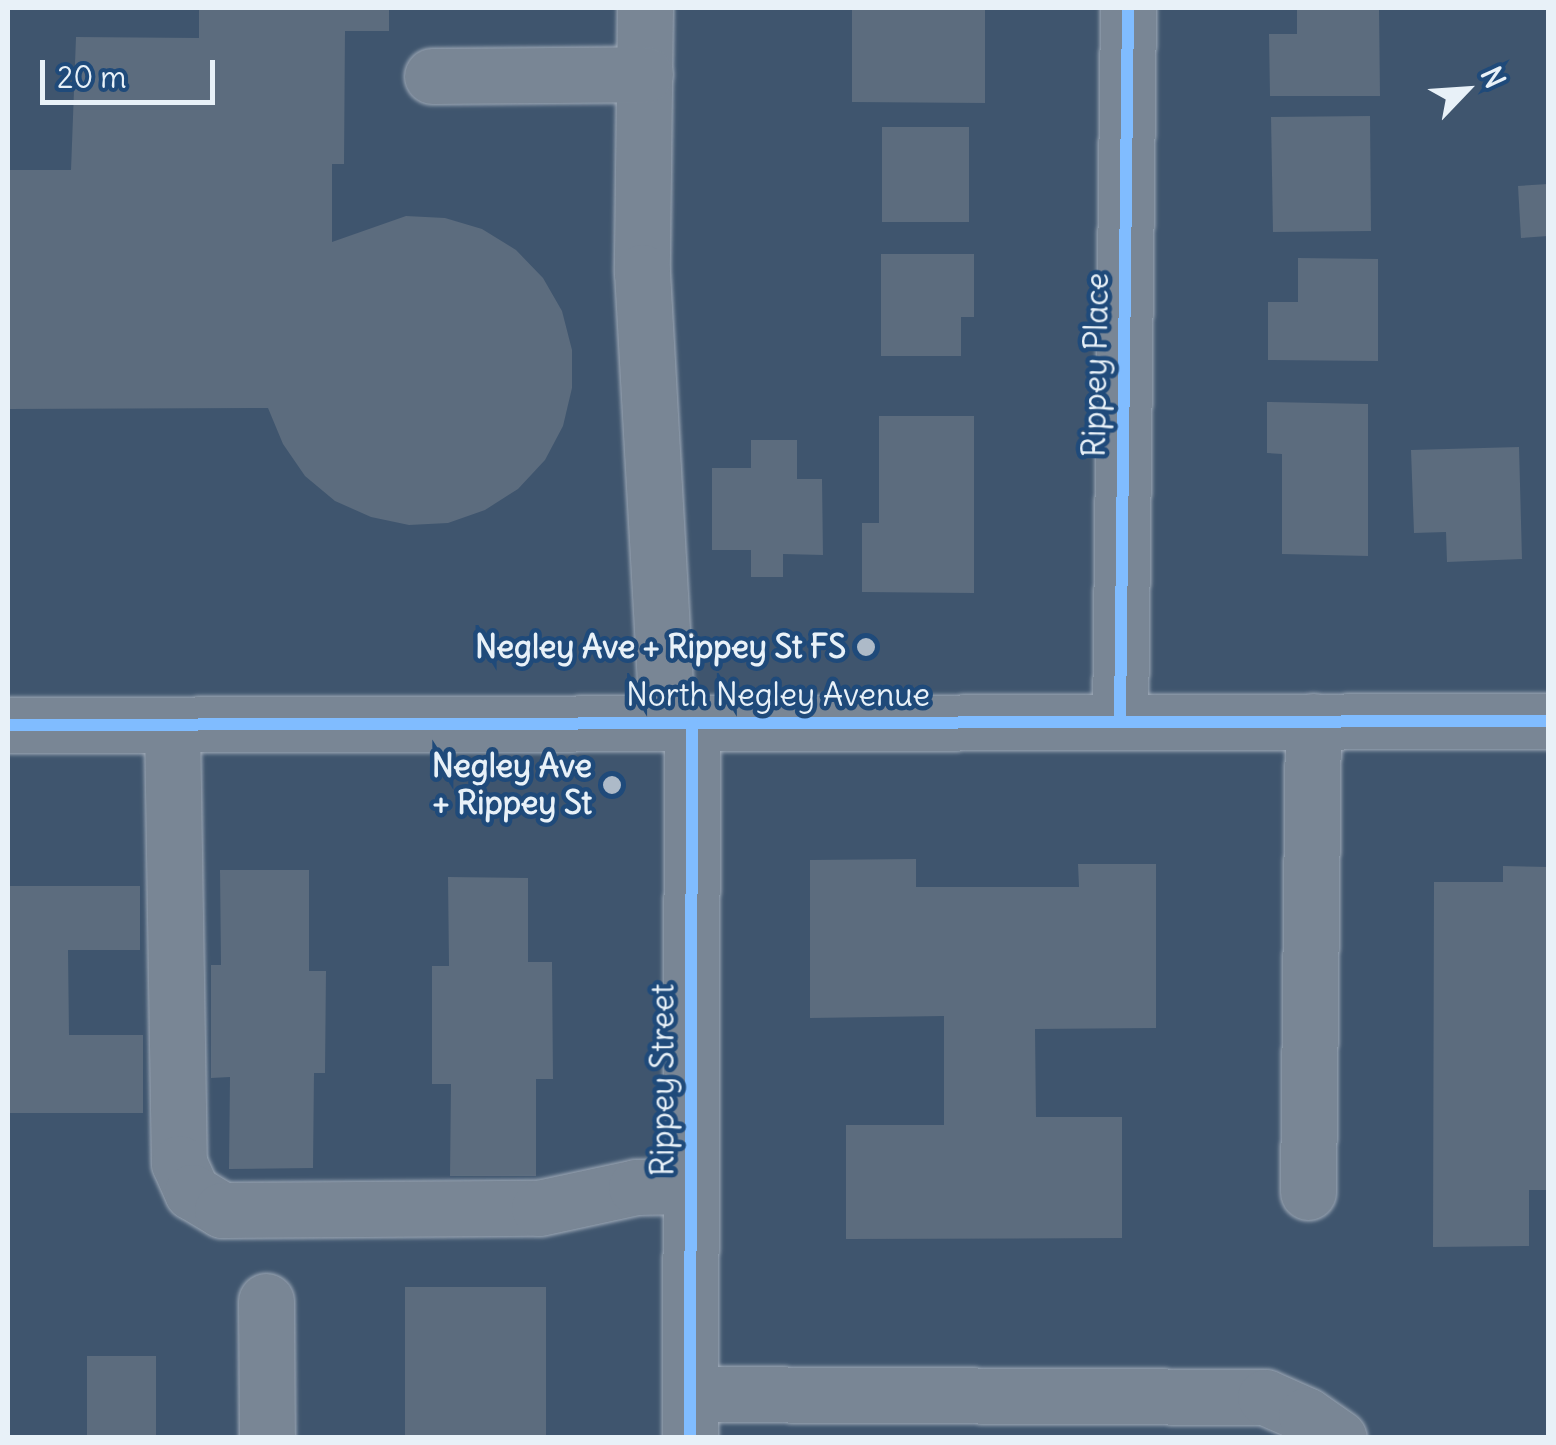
<!DOCTYPE html>
<html>
<head>
<meta charset="utf-8">
<style>
  body { margin:0 }
  #map { position:relative; width:1556px; height:1445px; overflow:hidden; background:#3f556e; font-family:Delius,sans-serif }
  div>[style] { position:absolute }
  [style*='--x'] { left:calc(var(--x)*1px); top:calc(var(--y)*1px); width:calc(var(--w)*1px); rotate:calc(var(--a)*1deg) }
  .building>* { inset:0; background:#5c6c7e }
  .roads { filter:drop-shadow(0 0 2px #9faab7) drop-shadow(0 0 2px #9faab7) }
  .minor>* { height:55px; margin:-27.5px; padding:0 27.5px; transform-origin:27.5px; border-radius:27.5px; background:#798695 }
  .major>* { height:55px; margin:-27.5px; padding:0 27.5px; transform-origin:27.5px; border-radius:27.5px; background:#798695 }
  .cycleway>* { height:12px; margin:-6px; padding:0 6px; transform-origin:6px; border-radius:6px; background:#80bcff }
  .dots>* { width:28px; height:28px; translate:-50% -50%; box-sizing:border-box; border:5px solid #1f4a7a; border-radius:50% }
  span { translate:-50% -50%; white-space:nowrap; text-align:center; line-height:1.15; -webkit-text-stroke:9px #1f4a7a; paint-order:stroke }
  .street-label { font-size:32px; color:#e8f1f8 }
  .poi-label { font-size:32px; color:#e8f1f8; font-weight:700 }
  .right { translate:-100% -50%; text-align:right }
  .frame { position:absolute; inset:0; border:10px solid #e8f1f8; pointer-events:none }
  .north { position:absolute; left:1416px; top:40px; width:100px; height:100px; -webkit-text-stroke:8px #1f4a7a; paint-order:stroke; rotate:65deg; font-size:28px; font-weight:700; line-height:40px; text-align:center; color:#e8f1f8 }
  .north::after { content:''; display:block; margin:auto; width:35px; height:45px; background:#e8f1f8; clip-path:polygon(50% 0,100% 100%,50% 72%,0 100%) }
  .scale { position:absolute; left:40px; top:60px; width:175px; height:45px; box-sizing:border-box; border:5px solid #e8f1f8; border-top:0; padding-left:12px; font-size:30px; line-height:35px; white-space:nowrap; color:#e8f1f8; -webkit-text-stroke:8px #1f4a7a; paint-order:stroke }
</style>
</head>
<body>
<div id="map">
  <div class="building">
    <i style="clip-path:polygon(199px 8px,389px 8px,389px 31px,345px 31px,344px 164px,332px 164px,332px 242px,406px 216px,445px 218px,482px 229px,516px 250px,543px 278px,562px 311px,572px 350px,572px 388px,563px 426px,545px 460px,518px 489px,485px 510px,448px 523px,409px 525px,371px 517px,335px 501px,305px 476px,283px 444px,268px 408px,8px 409px,8px 170px,71px 170px,76px 37px,199px 38px)"></i>
    <i style="clip-path:polygon(852px 8px,985px 8px,985px 103px,852px 102px)"></i>
    <i style="clip-path:polygon(1297px 8px,1379px 8px,1380px 96px,1270px 96px,1269px 34px,1297px 34px)"></i>
    <i style="clip-path:polygon(1370px 116px,1371px 231px,1273px 232px,1271px 117px)"></i>
    <i style="clip-path:polygon(882px 127px,969px 127px,969px 222px,882px 222px)"></i>
    <i style="clip-path:polygon(1548px 184px,1548px 236px,1521px 238px,1518px 186px)"></i>
    <i style="clip-path:polygon(881px 254px,974px 254px,974px 317px,961px 317px,961px 356px,881px 356px)"></i>
    <i style="clip-path:polygon(1298px 258px,1378px 259px,1378px 361px,1268px 360px,1268px 302px,1298px 302px)"></i>
    <i style="clip-path:polygon(1267px 402px,1368px 404px,1368px 556px,1282px 554px,1282px 454px,1267px 453px)"></i>
    <i style="clip-path:polygon(879px 416px,974px 416px,974px 593px,862px 592px,862px 523px,879px 523px)"></i>
    <i style="clip-path:polygon(751px 440px,797px 440px,797px 479px,822px 479px,823px 555px,783px 554px,783px 577px,751px 577px,751px 550px,712px 550px,712px 468px,751px 468px)"></i>
    <i style="clip-path:polygon(1519px 447px,1522px 559px,1447px 562px,1446px 532px,1414px 533px,1411px 450px)"></i>
    <i style="clip-path:polygon(916px 859px,916px 887px,1079px 887px,1078px 864px,1156px 864px,1156px 1028px,1035px 1029px,1036px 1117px,1122px 1117px,1122px 1238px,846px 1239px,846px 1125px,944px 1125px,944px 1016px,810px 1018px,810px 860px)"></i>
    <i style="clip-path:polygon(1503px 866px,1548px 867px,1548px 1190px,1529px 1190px,1529px 1246px,1433px 1247px,1434px 882px,1503px 882px)"></i>
    <i style="clip-path:polygon(220px 870px,309px 870px,309px 971px,326px 971px,325px 1073px,314px 1073px,313px 1168px,229px 1169px,230px 1077px,211px 1078px,211px 965px,221px 965px)"></i>
    <i style="clip-path:polygon(448px 877px,528px 878px,528px 962px,552px 962px,553px 1079px,536px 1079px,536px 1176px,450px 1176px,451px 1084px,432px 1084px,432px 966px,449px 966px)"></i>
    <i style="clip-path:polygon(8px 886px,140px 886px,140px 950px,68px 950px,69px 1035px,143px 1035px,143px 1113px,8px 1113px)"></i>
    <i style="clip-path:polygon(405px 1287px,546px 1287px,546px 1438px,405px 1438px)"></i>
    <i style="clip-path:polygon(87px 1356px,156px 1356px,156px 1438px,87px 1438px)"></i>
  </div>
  <div class="roads">
    <div class="minor">
      <i style="--x:645;--y:8;--w:264;--a:90.7"></i>
      <i style="--x:642;--y:272;--w:452;--a:86.8"></i>
      <i style="--x:432;--y:76;--w:213;--a:-0.5"></i>
      <i style="--x:1120;--y:722;--w:714;--a:-89.36"></i>
      <i style="--x:172;--y:725;--w:438;--a:89.1"></i>
      <i style="--x:179;--y:1163;--w:32;--a:66"></i>
      <i style="--x:192;--y:1192;--w:35;--a:31"></i>
      <i style="--x:222;--y:1210;--w:317;--a:-0.4"></i>
      <i style="--x:539;--y:1208;--w:99;--a:-12.2"></i>
      <i style="--x:636;--y:1187;--w:54;--a:-1.1"></i>
      <i style="--x:1308;--y:1192;--w:471;--a:-89.4"></i>
      <i style="--x:266;--y:1301;--w:137;--a:89.6"></i>
      <i style="--x:690;--y:1394;--w:575;--a:0.3"></i>
      <i style="--x:1265;--y:1397;--w:45;--a:23.7"></i>
      <i style="--x:1306;--y:1415;--w:40;--a:34.9"></i>
      <i style="--x:690;--y:1438;--w:715;--a:-89.84"></i>
    </div>
    <div class="major">
      <i style="--x:8;--y:725;--w:1540;--a:-0.15"></i>
    </div>
  </div>
  <div class="cycleway">
    <i style="--x:1120;--y:722;--w:714;--a:-89.36"></i>
    <i style="--x:8;--y:725;--w:1540;--a:-0.15"></i>
    <i style="--x:690;--y:1438;--w:715;--a:-89.84"></i>
  </div>
  <div class="dots">
    <i style="left:866px;top:647px;background:#adbac8"></i>
    <i style="left:612px;top:785px;background:#adbac8"></i>
  </div>
  <div class="street-label">
    <span style="left:1096px;top:365px;rotate:-89deg">Rippey Place</span>
    <span style="left:778px;top:695px">North Negley Avenue</span>
    <span style="left:663px;top:1080px;rotate:-90deg">Rippey Street</span>
  </div>
  <div class="poi-label">
    <span class="right" style="left:846px;top:647px">Negley Ave + Rippey St FS</span>
    <span class="right" style="left:592px;top:785px">Negley Ave<br>+ Rippey St</span>
  </div>
  <div class="frame"></div>
  <div class="north">N</div>
  <div class="scale">20 m</div>
</div>
</body>
</html>
